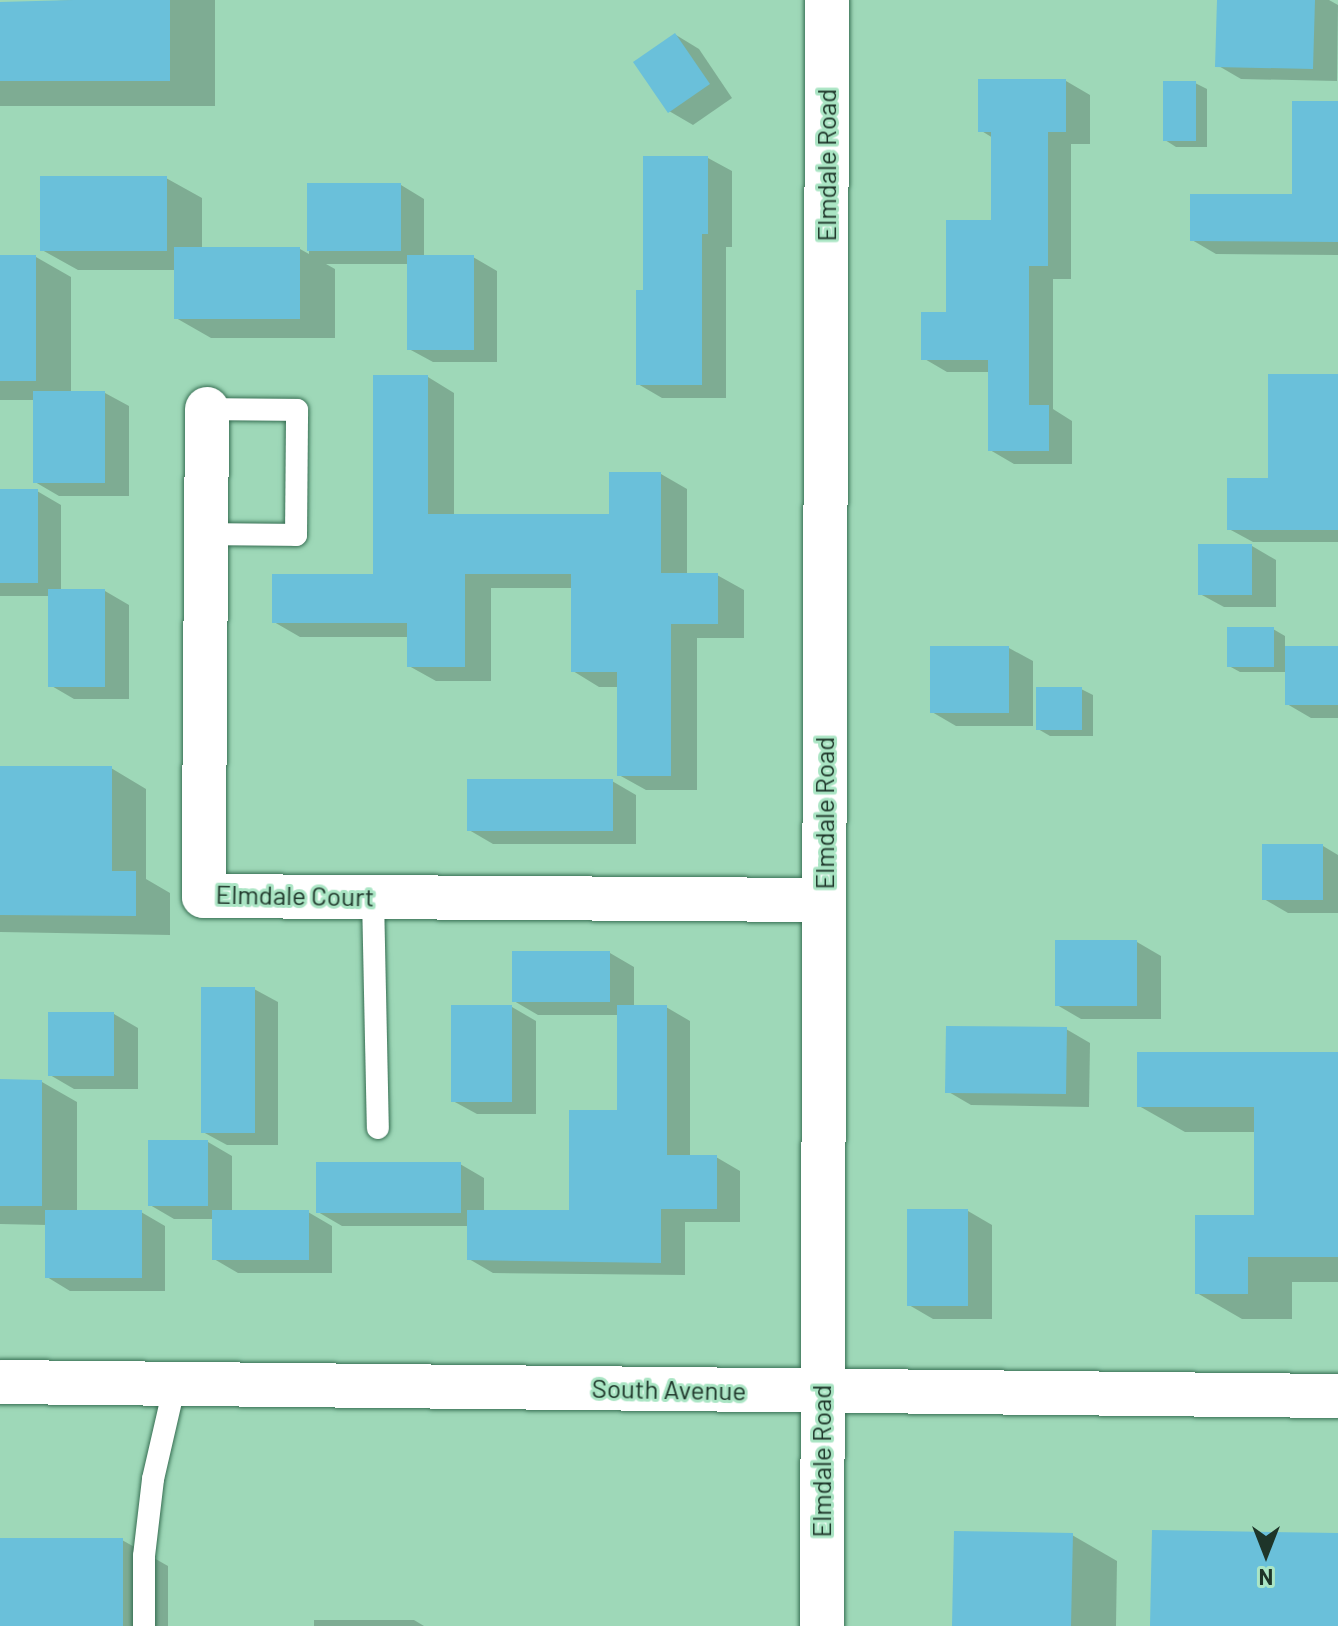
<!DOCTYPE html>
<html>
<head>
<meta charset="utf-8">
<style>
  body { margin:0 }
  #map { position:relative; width:1338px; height:1626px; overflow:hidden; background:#9ed8b8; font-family:Barlow,sans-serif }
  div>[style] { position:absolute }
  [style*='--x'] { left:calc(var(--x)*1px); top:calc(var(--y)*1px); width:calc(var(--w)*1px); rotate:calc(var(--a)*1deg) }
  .shadow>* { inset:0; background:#0003 }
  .building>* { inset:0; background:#6ac0da }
  .roads { filter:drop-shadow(0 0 2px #366e52) drop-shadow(0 0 2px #366e52) }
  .service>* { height:22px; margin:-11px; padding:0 11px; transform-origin:11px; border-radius:11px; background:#fff }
  .minor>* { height:44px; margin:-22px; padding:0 22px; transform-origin:22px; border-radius:22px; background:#fff }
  span { translate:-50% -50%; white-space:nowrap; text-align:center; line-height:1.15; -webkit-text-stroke:6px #aae5c4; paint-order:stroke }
  .street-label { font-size:26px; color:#1e3529 }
  .north { position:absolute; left:1226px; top:1514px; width:80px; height:80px; -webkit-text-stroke:6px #aae5c4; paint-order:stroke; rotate:180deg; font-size:22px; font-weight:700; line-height:32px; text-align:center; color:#1e3529 }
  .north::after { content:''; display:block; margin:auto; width:28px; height:36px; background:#1e3529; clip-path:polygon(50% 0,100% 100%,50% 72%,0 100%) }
</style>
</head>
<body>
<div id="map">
  <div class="shadow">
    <i style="clip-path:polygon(75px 0,215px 0,215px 106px,0 106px,0 4px)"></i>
    <i style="clip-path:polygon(1219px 0,1329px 0,1338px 5px,1337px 81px,1241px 79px,1217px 65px)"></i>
    <i style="clip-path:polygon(676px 35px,699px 49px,732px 98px,693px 125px,669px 111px)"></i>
    <i style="clip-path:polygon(1066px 81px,1090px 95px,1090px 144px,1071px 144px,1071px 279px,1053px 279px,1053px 409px,1072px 421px,1072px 464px,1014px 464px,990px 450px,990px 372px,947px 372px,923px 358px,993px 222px,993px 138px,980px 130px)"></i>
    <i style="clip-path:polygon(1195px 83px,1207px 89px,1207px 147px,1176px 147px,1165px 140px)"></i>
    <i style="clip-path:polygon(1338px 103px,1338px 255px,1216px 254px,1192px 240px,1294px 196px)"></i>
    <i style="clip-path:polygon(708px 158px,732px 171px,732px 247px,726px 247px,726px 398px,662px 398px,638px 384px)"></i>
    <i style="clip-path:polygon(166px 178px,202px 198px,202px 249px,300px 249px,309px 254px,309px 185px,401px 185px,424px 199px,424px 257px,473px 257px,497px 271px,497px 362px,433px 362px,409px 349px,409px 264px,326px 264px,335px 269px,335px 338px,211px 338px,176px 318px,176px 270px,78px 270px,42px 250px)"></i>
    <i style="clip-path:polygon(0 257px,36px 257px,71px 277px,71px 393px,105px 393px,129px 406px,129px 496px,59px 496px,35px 482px,35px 400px,0 400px)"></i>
    <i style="clip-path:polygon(1338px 376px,1338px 542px,1253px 542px,1229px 529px,1270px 480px)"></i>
    <i style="clip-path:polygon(428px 377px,454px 393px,454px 516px,611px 516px,661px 474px,687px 489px,687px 575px,717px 575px,744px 590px,744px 638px,697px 638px,697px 790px,646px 790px,619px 775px,619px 687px,599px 687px,573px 671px,573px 588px,491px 588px,491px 681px,436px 681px,409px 666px,409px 637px,300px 637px,274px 622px,375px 576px)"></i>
    <i style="clip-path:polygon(0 491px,37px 491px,61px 505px,61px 591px,105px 591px,129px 605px,129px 699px,74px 699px,50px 685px,50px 596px,0 596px)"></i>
    <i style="clip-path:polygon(1252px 546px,1276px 560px,1276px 607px,1224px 607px,1200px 594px)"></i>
    <i style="clip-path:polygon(1273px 629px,1285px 636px,1285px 648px,1338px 648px,1338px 718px,1311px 718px,1287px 704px,1287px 672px,1240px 672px,1229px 666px)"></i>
    <i style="clip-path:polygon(1009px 648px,1033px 661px,1033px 726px,956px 726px,932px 712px)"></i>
    <i style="clip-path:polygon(1081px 689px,1093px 695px,1093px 736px,1050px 736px,1038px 729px)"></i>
    <i style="clip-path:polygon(0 768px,111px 768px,146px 789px,146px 879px,170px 893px,170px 935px,0 932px)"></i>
    <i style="clip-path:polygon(612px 781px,636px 795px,636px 844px,493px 844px,469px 830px)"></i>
    <i style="clip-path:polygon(1323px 846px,1338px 855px,1338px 913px,1288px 913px,1264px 899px)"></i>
    <i style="clip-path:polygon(1137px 942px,1161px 956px,1161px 1019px,1081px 1019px,1057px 1005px)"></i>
    <i style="clip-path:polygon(610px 953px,634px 967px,634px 1007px,666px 1007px,690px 1021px,690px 1157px,716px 1157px,740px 1171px,740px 1222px,685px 1222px,685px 1275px,493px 1273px,469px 1259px,469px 1226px,342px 1226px,318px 1212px,460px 1164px,484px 1178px,484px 1212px,571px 1212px,619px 1112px,619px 1015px,538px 1015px,514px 1001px)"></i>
    <i style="clip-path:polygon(254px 989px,278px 1002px,278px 1145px,227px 1145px,203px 1132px)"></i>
    <i style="clip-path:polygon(512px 1007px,536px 1021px,536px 1114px,477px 1114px,453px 1101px)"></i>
    <i style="clip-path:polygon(114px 1014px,138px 1028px,138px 1089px,74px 1089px,50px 1075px)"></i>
    <i style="clip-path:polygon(1066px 1029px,1090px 1043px,1089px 1107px,971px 1105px,947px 1091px)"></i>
    <i style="clip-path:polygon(1338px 1054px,1338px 1282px,1292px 1282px,1292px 1319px,1242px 1319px,1197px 1293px,1256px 1217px,1256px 1132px,1185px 1132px,1139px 1106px)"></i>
    <i style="clip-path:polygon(0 1081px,42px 1082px,77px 1102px,77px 1212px,141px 1212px,165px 1226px,165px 1291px,70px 1291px,47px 1277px,47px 1225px,0 1224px)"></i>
    <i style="clip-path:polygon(208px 1142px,232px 1156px,232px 1212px,308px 1212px,332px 1226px,332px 1273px,238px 1273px,214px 1259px,214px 1219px,174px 1219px,150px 1205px)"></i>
    <i style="clip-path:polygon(968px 1211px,992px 1225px,992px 1319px,933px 1319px,909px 1305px)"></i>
    <i style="clip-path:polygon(1072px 1535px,1117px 1561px,1116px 1626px,954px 1626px)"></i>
    <i style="clip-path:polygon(0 1539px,122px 1540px,168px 1566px,168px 1626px,0 1626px)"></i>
    <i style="clip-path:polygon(314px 1620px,414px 1620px,424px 1626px,314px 1626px)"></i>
  </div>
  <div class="building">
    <i style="clip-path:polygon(73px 0,170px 0,170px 81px,0 81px,0 2px)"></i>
    <i style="clip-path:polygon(1217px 0,1315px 0,1313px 69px,1215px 67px)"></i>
    <i style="clip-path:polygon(675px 33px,710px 84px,668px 113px,633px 62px)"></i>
    <i style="clip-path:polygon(978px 79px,1066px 79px,1066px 132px,1048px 132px,1048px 266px,1029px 266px,1029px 405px,1049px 405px,1049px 451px,988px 451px,988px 360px,921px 360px,921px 312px,946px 312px,946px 220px,991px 220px,991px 132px,978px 132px)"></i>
    <i style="clip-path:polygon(1163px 81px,1196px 81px,1196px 141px,1163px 141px)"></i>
    <i style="clip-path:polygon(1292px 101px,1338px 101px,1338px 242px,1190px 241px,1190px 194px,1292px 194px)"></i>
    <i style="clip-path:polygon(643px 156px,708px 156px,708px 234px,702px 234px,702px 385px,636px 385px,636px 290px,643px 290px)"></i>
    <i style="clip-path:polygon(40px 176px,167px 176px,167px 251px,40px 251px)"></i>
    <i style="clip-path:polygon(307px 183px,401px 183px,401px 251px,307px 251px)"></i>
    <i style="clip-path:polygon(174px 247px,300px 247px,300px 319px,174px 319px)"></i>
    <i style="clip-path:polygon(0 255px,36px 255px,36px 381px,0 381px)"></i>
    <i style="clip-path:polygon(407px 255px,474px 255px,474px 350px,407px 350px)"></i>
    <i style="clip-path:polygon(1268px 374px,1338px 374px,1338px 530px,1227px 530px,1227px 478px,1268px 478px)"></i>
    <i style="clip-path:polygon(373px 375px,428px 375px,428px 514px,609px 514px,609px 472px,661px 472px,661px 573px,718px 573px,718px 624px,671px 624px,671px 776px,617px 776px,617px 672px,571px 672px,571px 574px,465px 574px,465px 667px,407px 667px,407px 623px,272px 623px,272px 574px,373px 574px)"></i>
    <i style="clip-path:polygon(33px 391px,105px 391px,105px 483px,33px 483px)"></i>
    <i style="clip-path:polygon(0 489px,38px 489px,38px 583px,0 583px)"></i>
    <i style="clip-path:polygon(1198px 544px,1252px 544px,1252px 595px,1198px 595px)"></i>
    <i style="clip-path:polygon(48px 589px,105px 589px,105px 687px,48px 687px)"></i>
    <i style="clip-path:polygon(1227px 627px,1274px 627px,1274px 667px,1227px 667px)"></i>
    <i style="clip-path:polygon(930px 646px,1009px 646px,1009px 713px,930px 713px)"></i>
    <i style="clip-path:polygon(1285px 646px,1338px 646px,1338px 705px,1285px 705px)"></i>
    <i style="clip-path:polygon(1036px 687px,1082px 687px,1082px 730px,1036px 730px)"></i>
    <i style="clip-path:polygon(0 766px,112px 766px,112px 871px,136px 871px,136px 916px,0 915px)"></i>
    <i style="clip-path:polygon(467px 779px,613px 779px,613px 831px,467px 831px)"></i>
    <i style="clip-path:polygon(1262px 844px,1323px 844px,1323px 900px,1262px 900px)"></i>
    <i style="clip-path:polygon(1055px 940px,1137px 940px,1137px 1006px,1055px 1006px)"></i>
    <i style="clip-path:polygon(512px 951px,610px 951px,610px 1002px,512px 1002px)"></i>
    <i style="clip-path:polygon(201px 987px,255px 987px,255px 1133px,201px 1133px)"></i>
    <i style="clip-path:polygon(451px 1005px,512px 1005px,512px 1102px,451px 1102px)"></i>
    <i style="clip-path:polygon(617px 1005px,667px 1005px,667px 1155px,717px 1155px,717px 1209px,661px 1209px,661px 1263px,467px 1260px,467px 1210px,569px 1210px,569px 1110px,617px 1110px)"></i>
    <i style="clip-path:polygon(48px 1012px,114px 1012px,114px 1076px,48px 1076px)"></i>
    <i style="clip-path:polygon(946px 1026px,1067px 1027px,1066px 1094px,945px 1093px)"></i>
    <i style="clip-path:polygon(1137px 1052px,1338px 1052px,1338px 1257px,1248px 1257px,1248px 1294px,1195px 1294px,1195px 1215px,1254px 1215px,1254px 1107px,1137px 1107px)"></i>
    <i style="clip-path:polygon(0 1079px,42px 1080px,42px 1206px,0 1206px)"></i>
    <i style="clip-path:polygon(148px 1140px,208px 1140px,208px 1206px,148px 1206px)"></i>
    <i style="clip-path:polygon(316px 1162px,461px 1162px,461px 1213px,316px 1213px)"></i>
    <i style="clip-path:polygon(907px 1209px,968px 1209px,968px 1306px,907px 1306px)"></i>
    <i style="clip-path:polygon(45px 1210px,142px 1210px,142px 1278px,45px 1278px)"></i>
    <i style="clip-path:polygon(212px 1210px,309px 1210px,309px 1260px,212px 1260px)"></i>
    <i style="clip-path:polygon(1152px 1530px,1338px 1533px,1338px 1626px,1150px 1626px)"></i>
    <i style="clip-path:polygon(954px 1531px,1073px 1533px,1071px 1626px,952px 1626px)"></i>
    <i style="clip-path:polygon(0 1538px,123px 1538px,123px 1626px,0 1626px)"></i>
  </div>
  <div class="roads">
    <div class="service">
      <i style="--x:206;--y:534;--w:90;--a:0.6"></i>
      <i style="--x:296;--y:535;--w:125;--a:-89.5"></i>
      <i style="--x:297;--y:410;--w:90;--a:-179.4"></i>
      <i style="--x:373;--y:897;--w:231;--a:88.8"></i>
      <i style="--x:144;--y:1626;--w:70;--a:-90"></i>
      <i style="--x:144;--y:1556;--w:78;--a:-83.3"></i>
      <i style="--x:153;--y:1479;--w:98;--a:-77"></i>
    </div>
    <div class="minor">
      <i style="--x:207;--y:409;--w:487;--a:90.4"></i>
      <i style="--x:204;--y:896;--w:619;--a:0.37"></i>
      <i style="--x:0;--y:1382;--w:1338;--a:0.6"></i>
      <i style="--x:822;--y:1626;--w:1626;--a:-89.82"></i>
    </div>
  </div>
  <div class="street-label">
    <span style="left:826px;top:165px;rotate:-90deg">Elmdale Road</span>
    <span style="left:824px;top:813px;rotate:-90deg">Elmdale Road</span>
    <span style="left:295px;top:895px;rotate:1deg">Elmdale Court</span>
    <span style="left:669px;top:1389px;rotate:1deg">South Avenue</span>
    <span style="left:821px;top:1461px;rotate:-90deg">Elmdale Road</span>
  </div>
  <div class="north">N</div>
</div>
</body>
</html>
